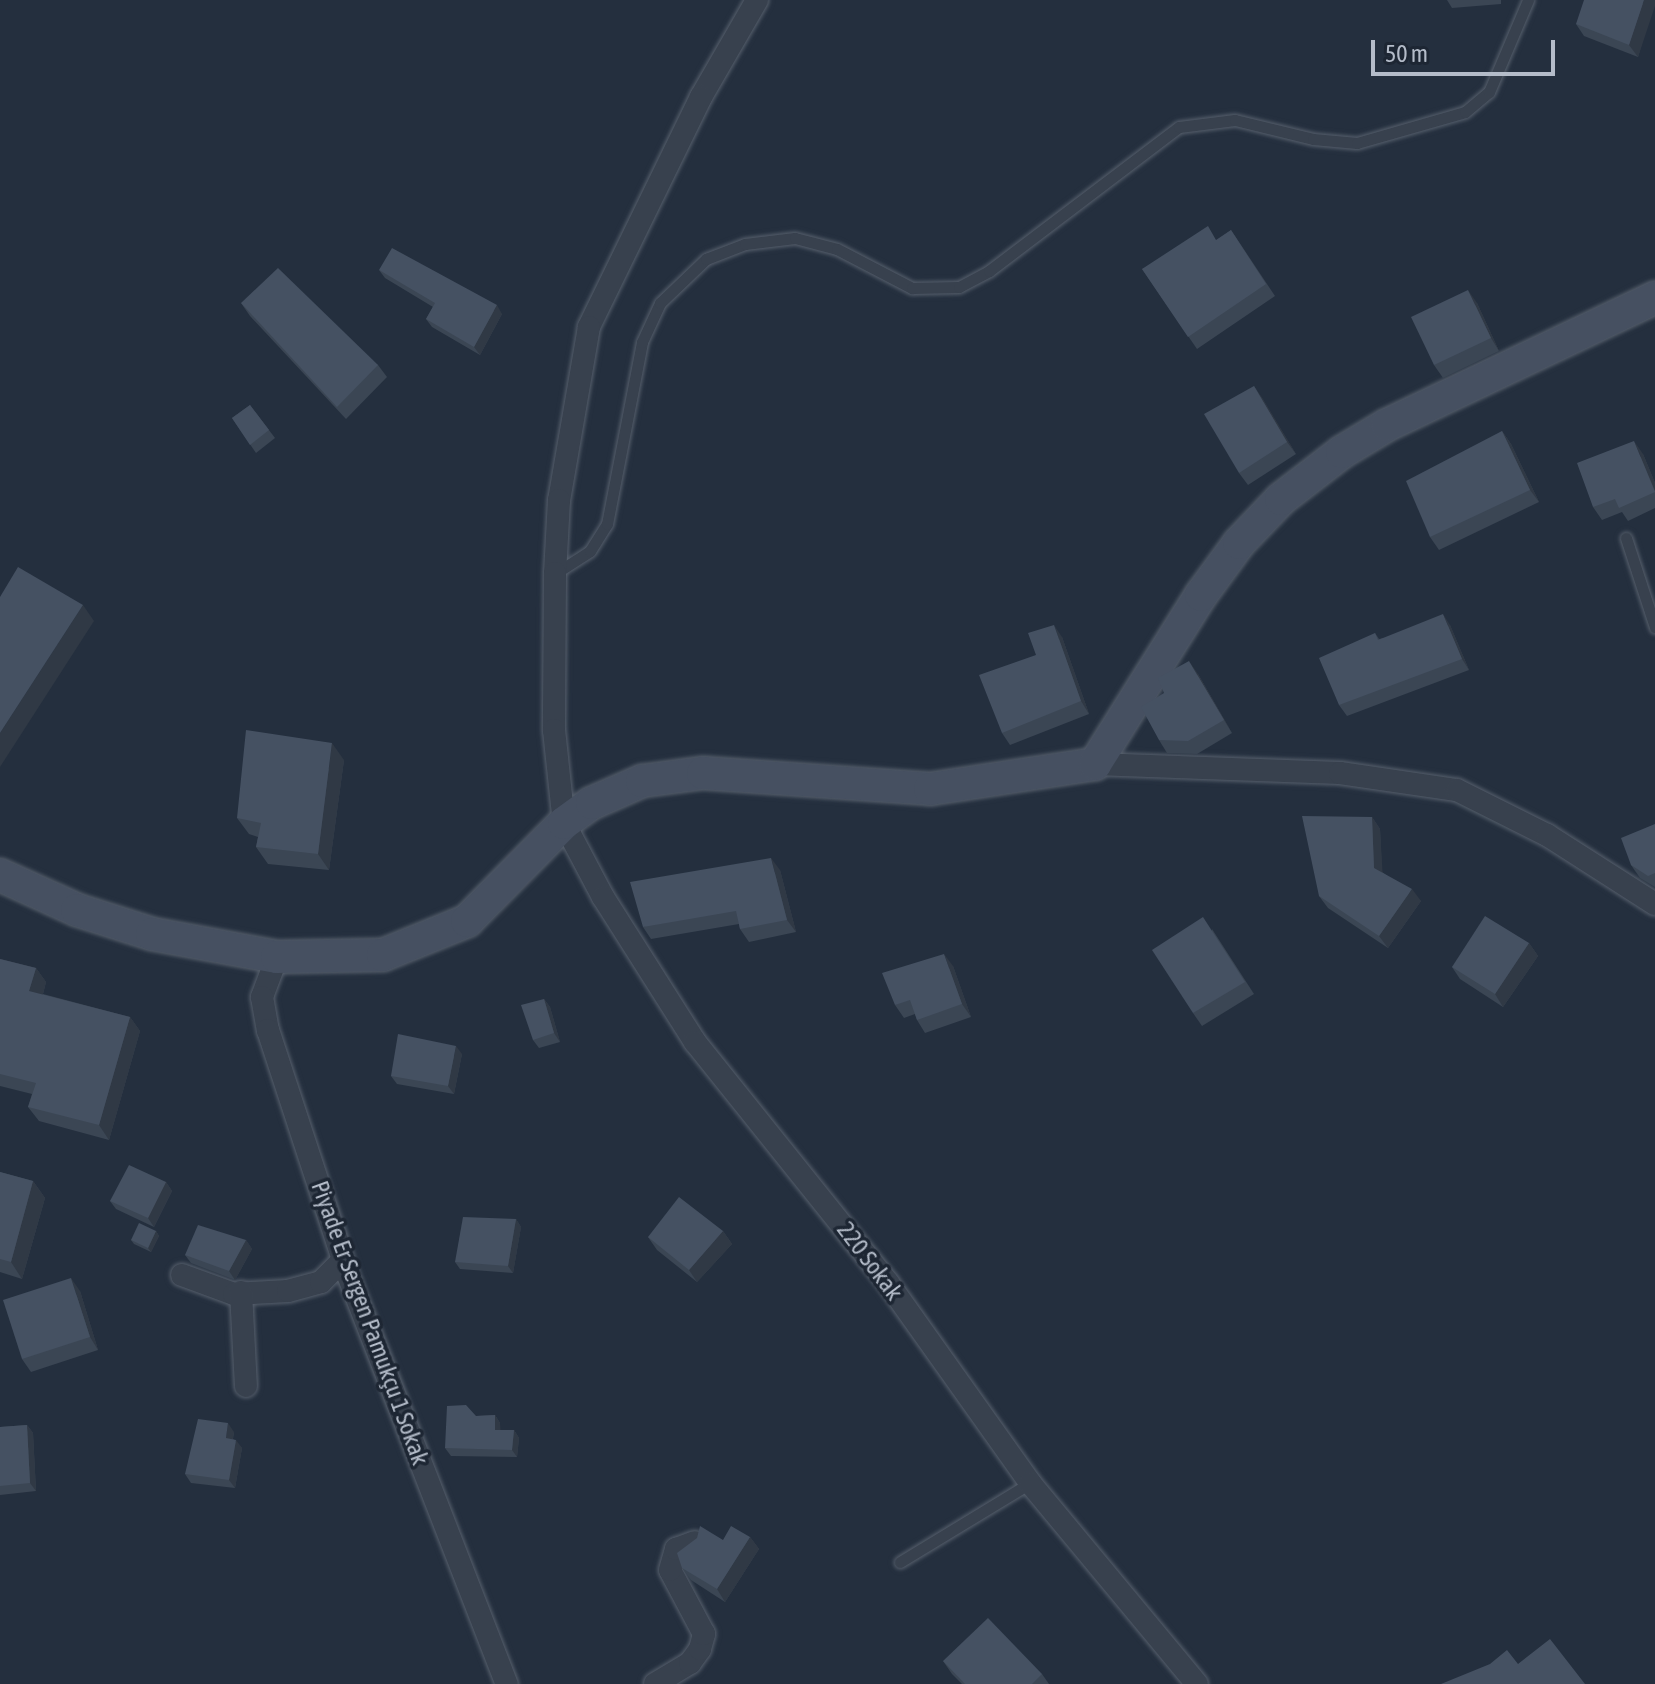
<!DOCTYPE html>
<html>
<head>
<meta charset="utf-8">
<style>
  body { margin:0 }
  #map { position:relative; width:1655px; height:1684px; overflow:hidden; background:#242f3e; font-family:"Asap Condensed",sans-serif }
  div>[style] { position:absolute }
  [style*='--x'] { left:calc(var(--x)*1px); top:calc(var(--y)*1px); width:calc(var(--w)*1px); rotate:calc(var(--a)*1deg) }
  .roads { filter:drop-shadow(0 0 2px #565f6c) drop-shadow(0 0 2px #565f6c) }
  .lane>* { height:11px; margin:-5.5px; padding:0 5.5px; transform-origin:5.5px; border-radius:5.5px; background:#38414e }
  .street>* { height:22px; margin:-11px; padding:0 11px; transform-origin:11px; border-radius:11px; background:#38414e }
  .secondary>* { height:32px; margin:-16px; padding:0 16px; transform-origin:16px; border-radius:16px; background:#465061 }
  .wall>* { inset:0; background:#3b4654 }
  .shaded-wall>* { inset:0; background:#303945 }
  .building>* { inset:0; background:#455162 }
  span { translate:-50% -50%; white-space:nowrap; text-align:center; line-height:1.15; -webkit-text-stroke:7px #1d2633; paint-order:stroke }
  .street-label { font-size:24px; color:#b4bcc9 }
  .scale { position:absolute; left:1371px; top:40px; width:184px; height:36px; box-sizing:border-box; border:4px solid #b4bcc9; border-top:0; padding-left:10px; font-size:24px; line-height:28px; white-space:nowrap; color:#b4bcc9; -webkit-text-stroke:6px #1d2633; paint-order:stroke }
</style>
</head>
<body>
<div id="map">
  <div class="roads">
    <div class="lane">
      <i style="--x:1626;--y:538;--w:94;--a:72"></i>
      <i style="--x:556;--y:573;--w:40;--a:-32.9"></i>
      <i style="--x:590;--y:551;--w:32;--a:-58"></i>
      <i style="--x:607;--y:524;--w:185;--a:-79.1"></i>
      <i style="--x:642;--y:342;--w:43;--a:-65.2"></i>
      <i style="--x:660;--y:303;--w:64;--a:-43.7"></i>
      <i style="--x:706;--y:259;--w:42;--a:-21"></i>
      <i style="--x:745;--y:244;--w:50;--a:-6.8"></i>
      <i style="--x:795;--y:238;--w:43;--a:14.7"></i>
      <i style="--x:837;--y:249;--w:85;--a:27.5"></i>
      <i style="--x:912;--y:288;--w:47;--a:-1.2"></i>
      <i style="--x:959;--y:287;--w:34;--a:-28"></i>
      <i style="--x:989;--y:271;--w:238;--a:-37.2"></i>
      <i style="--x:1179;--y:127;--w:56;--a:-7.1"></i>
      <i style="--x:1235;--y:120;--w:80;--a:13.7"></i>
      <i style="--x:1313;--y:139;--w:44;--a:5.2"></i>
      <i style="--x:1357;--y:143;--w:112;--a:-16"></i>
      <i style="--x:1465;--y:112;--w:31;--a:-40"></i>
      <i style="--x:1489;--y:92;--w:100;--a:-67"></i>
      <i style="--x:900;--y:1562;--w:152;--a:-31.3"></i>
    </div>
    <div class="street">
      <i style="--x:757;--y:0;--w:112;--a:120"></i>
      <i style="--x:701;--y:97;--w:256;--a:116"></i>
      <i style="--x:589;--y:327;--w:176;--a:99.8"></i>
      <i style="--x:559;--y:500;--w:73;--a:93.1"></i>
      <i style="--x:555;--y:573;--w:157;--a:90.4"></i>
      <i style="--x:554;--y:730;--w:94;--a:83.9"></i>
      <i style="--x:564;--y:823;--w:84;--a:62.2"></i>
      <i style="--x:603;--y:897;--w:172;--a:57.6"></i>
      <i style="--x:695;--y:1042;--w:309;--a:51.3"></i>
      <i style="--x:888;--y:1283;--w:245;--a:54.6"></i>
      <i style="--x:1030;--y:1483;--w:261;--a:50.3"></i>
      <i style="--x:1095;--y:764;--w:245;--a:2.1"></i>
      <i style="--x:1340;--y:773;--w:118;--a:8.3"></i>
      <i style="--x:1457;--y:790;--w:101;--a:26.6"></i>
      <i style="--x:1547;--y:835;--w:128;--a:32.6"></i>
      <i style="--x:277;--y:957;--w:43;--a:110.6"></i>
      <i style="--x:262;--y:997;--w:34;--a:80"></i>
      <i style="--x:268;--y:1030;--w:258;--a:71.9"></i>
      <i style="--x:348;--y:1275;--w:439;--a:68.8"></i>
      <i style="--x:182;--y:1275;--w:55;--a:20.1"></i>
      <i style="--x:234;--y:1294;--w:54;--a:-3.2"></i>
      <i style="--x:288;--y:1291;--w:34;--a:-15"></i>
      <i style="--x:321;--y:1282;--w:31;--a:-45"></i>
      <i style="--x:241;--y:1292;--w:94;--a:87"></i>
      <i style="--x:655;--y:1684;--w:41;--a:-31"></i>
      <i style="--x:690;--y:1663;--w:17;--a:-54"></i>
      <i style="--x:700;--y:1649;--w:16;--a:-75"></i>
      <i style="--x:704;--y:1634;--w:72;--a:-118"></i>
      <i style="--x:670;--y:1570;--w:22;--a:-74"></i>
      <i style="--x:676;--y:1549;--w:20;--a:-20"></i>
    </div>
    <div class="secondary">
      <i style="--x:0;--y:875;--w:85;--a:24.4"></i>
      <i style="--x:77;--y:910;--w:79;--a:17.7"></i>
      <i style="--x:152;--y:934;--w:127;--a:10.4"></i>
      <i style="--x:277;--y:957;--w:106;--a:-1.1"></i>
      <i style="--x:383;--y:955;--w:91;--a:-22"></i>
      <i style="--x:467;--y:921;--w:138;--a:-45.3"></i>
      <i style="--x:564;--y:823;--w:34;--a:-36"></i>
      <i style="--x:592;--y:803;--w:55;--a:-23.7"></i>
      <i style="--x:642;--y:781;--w:62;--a:-7.5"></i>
      <i style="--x:703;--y:773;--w:228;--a:4"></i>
      <i style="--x:930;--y:789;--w:167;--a:-8.6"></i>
      <i style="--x:1095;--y:764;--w:199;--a:-57.9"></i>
      <i style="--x:1201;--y:595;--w:64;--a:-53.8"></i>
      <i style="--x:1239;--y:543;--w:61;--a:-46.3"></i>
      <i style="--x:1281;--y:499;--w:77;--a:-37.6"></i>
      <i style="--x:1342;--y:452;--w:52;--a:-31"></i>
      <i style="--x:1387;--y:425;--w:297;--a:-25.4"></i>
    </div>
  </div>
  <div class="wall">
    <i style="clip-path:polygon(1447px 0,1501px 0,1501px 4px,1452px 8px)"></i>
    <i style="clip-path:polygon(1655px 0,1638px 57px,1584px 36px,1576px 24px)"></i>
    <i style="clip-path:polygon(1231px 230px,1275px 296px,1197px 349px,1142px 269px,1217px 240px)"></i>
    <i style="clip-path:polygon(379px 270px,502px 314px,480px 355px,432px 327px,426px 319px,433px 307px,385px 278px)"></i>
    <i style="clip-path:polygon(241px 303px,378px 365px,387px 377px,346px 419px,250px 316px)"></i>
    <i style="clip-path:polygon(1477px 303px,1499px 351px,1443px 378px,1434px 365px)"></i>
    <i style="clip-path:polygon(1254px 386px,1296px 454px,1248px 485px,1239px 473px)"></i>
    <i style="clip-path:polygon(250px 405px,275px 438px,256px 453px,232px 418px)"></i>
    <i style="clip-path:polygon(1502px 431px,1511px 444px,1539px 502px,1439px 550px,1430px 537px)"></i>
    <i style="clip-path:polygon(1643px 454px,1655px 483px,1655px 508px,1628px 521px,1622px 512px,1602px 520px,1593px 507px)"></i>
    <i style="clip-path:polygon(1450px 625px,1469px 670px,1347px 716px,1339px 705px,1375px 633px,1379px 639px)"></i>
    <i style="clip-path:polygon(1062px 637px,1089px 714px,1010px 745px,1002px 733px,1036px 655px)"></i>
    <i style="clip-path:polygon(1198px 674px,1232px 733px,1197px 754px,1167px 753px,1159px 740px)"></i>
    <i style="clip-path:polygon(344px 760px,329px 870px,268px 864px,256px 847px,258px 837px,249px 834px,237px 818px)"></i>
    <i style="clip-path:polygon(1372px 817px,1380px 829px,1382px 872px,1421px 901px,1388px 948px,1328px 908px,1319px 896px)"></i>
    <i style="clip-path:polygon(1655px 824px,1655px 887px,1640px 878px,1631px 865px)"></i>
    <i style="clip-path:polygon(780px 870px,796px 932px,749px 942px,740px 929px,739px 924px,651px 939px,643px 927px)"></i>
    <i style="clip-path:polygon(1212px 929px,1254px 994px,1202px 1026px,1193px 1013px)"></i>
    <i style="clip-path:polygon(1529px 943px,1538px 956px,1503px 1007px,1460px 979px,1452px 967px)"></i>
    <i style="clip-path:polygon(0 959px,36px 968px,46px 982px,43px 994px,130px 1017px,140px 1031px,109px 1140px,39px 1121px,28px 1107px,32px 1094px,0 1086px)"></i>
    <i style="clip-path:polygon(953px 966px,971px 1017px,925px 1033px,917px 1020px,915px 1014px,904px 1018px,895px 1005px)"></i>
    <i style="clip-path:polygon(544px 999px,550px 1007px,560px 1042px,539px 1048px,533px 1040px)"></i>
    <i style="clip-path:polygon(462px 1054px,454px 1094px,397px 1084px,391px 1076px)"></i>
    <i style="clip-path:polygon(0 1172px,33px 1181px,45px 1198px,22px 1279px,0 1272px)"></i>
    <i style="clip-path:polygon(166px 1182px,172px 1191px,154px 1227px,116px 1209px,110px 1201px)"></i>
    <i style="clip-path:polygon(516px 1219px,521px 1227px,513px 1273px,460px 1269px,455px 1262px)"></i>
    <i style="clip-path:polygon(156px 1231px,159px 1236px,151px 1252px,134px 1244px,131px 1240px)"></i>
    <i style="clip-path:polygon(723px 1231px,732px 1244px,697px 1282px,657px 1250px,648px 1237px)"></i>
    <i style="clip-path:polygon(246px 1240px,252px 1249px,235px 1280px,191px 1263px,185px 1255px)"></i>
    <i style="clip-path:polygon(80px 1291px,98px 1350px,31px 1372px,22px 1359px)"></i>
    <i style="clip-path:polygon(495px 1415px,500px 1423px,500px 1430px,514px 1430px,519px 1438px,517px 1457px,451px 1456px,445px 1448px,476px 1416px)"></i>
    <i style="clip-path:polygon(27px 1425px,33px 1433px,36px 1491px,0 1495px,0 1427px)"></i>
    <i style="clip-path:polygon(234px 1432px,233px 1439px,242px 1448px,235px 1488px,191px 1483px,185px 1474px)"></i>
    <i style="clip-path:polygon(750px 1537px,759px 1549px,725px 1602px,691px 1580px,682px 1568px,723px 1540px)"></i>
    <i style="clip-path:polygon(943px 1661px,1042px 1674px,1049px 1684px,962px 1684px,952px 1674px)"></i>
  </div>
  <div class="shaded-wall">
    <i style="clip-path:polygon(1644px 0,1655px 0,1655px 6px,1638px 57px,1629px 45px)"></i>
    <i style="clip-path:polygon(1468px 290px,1477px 303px,1499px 351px,1491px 338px)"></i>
    <i style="clip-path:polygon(497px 305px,502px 314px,480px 355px,474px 347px)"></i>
    <i style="clip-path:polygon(1254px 386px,1263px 399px,1296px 454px,1287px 442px)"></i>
    <i style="clip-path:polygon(1502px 431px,1511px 444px,1539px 502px,1530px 490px)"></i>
    <i style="clip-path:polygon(1634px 441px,1643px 454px,1655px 483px,1655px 491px)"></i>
    <i style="clip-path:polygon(83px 605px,94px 621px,0 767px,0 733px)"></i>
    <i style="clip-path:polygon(1443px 614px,1450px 625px,1469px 670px,1462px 659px)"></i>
    <i style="clip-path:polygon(1054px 625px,1062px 637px,1089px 714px,1081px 701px)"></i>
    <i style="clip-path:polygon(1189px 661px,1198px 674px,1232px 733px,1224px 720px)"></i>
    <i style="clip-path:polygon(332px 743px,344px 760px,329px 870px,318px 854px)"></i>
    <i style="clip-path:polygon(1372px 817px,1380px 829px,1383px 880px,1374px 868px)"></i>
    <i style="clip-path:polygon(771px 858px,780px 870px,796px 932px,787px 920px)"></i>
    <i style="clip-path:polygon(1412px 889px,1421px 901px,1388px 948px,1379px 936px)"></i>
    <i style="clip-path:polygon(1529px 943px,1538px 956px,1503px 1007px,1495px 994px)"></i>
    <i style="clip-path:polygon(944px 954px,953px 966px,971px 1017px,962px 1004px)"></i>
    <i style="clip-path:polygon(36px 968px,46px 982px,40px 1005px,29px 991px)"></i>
    <i style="clip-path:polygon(544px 999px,550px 1007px,560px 1042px,554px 1033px)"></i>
    <i style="clip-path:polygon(130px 1017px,140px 1031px,109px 1140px,99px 1125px)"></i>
    <i style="clip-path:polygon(456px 1046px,462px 1054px,454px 1094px,448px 1086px)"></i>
    <i style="clip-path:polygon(33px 1181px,45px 1198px,22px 1279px,11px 1262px)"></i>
    <i style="clip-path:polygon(166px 1182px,172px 1191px,154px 1227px,148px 1218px)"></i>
    <i style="clip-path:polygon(516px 1219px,521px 1227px,513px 1273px,508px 1266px)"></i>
    <i style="clip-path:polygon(156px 1231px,159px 1236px,151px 1252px,148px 1248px)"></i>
    <i style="clip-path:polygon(723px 1231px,732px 1244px,697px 1282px,689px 1270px)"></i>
    <i style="clip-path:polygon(246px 1240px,252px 1249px,235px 1280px,229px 1271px)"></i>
    <i style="clip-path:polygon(71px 1278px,80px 1291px,98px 1350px,90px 1337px)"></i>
    <i style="clip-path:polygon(495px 1415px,500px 1423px,501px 1437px,495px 1430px)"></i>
    <i style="clip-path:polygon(228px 1423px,234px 1432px,231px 1447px,226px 1438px)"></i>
    <i style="clip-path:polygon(27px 1425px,33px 1433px,36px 1491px,30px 1483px)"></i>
    <i style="clip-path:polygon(514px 1430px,519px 1438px,517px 1457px,512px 1450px)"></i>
    <i style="clip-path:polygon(236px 1440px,242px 1448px,235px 1488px,229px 1480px)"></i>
    <i style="clip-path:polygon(750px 1537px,759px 1549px,725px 1602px,717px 1589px)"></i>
  </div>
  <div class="building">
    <i style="clip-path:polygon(1584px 0,1644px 0,1629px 45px,1576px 24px)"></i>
    <i style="clip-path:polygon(1208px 226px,1216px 240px,1231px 230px,1266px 284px,1188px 337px,1142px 269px)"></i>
    <i style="clip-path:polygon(392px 248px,497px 305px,474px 347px,426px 319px,435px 303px,379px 270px)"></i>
    <i style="clip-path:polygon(278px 268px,378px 365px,337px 407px,241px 303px)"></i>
    <i style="clip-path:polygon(1468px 290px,1491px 338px,1434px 365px,1411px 317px)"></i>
    <i style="clip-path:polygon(1254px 386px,1287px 442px,1239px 473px,1204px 414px)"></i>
    <i style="clip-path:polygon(250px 405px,269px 430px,250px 445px,232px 418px)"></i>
    <i style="clip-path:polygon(1502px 431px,1530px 490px,1430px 537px,1406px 481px)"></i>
    <i style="clip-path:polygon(1634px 441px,1655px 492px,1619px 508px,1615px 499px,1593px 507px,1577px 463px)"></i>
    <i style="clip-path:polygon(18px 567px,83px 605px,0 733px,0 597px)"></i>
    <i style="clip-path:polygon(1443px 614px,1462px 659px,1339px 705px,1319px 658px,1375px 633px,1378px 640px)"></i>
    <i style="clip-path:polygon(1054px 625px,1081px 701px,1002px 733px,979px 675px,1036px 655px,1028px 633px)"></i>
    <i style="clip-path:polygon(1189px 661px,1224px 720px,1188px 741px,1159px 740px,1141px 707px,1164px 693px,1158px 678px)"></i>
    <i style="clip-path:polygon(246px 730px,332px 743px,318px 854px,256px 847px,261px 823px,237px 818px)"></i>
    <i style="clip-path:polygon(1302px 816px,1372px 817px,1374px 868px,1412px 889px,1379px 936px,1319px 896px)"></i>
    <i style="clip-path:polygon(1655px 824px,1655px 873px,1648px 876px,1631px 865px,1621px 838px)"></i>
    <i style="clip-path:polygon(771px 858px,787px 920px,740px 929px,736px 911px,643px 927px,630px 882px)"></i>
    <i style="clip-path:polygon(1485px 916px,1529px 943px,1495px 994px,1452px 967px)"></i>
    <i style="clip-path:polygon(1203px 917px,1245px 982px,1193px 1013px,1152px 950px)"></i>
    <i style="clip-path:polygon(944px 954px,962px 1004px,917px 1020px,910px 1000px,895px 1005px,882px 973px)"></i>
    <i style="clip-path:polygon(0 959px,36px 968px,29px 991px,130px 1017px,99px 1125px,28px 1107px,36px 1083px,0 1074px)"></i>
    <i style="clip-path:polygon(544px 999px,554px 1033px,533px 1040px,521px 1005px)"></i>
    <i style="clip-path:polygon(398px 1034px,456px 1046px,448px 1086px,391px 1076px)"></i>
    <i style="clip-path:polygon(129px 1165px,166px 1182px,148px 1218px,110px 1201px)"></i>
    <i style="clip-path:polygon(0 1172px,33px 1181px,11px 1262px,0 1259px)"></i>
    <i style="clip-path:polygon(679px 1197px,723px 1231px,689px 1270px,648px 1237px)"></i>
    <i style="clip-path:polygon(463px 1217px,516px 1219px,508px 1266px,455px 1262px)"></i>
    <i style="clip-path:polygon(139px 1223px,156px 1231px,148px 1248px,131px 1240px)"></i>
    <i style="clip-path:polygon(198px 1225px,246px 1240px,229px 1271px,185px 1255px)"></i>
    <i style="clip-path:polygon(71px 1278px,90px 1337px,22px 1359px,3px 1300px)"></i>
    <i style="clip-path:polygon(466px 1405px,476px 1416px,495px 1415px,495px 1430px,514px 1430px,512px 1450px,445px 1448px,447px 1406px)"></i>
    <i style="clip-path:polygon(198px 1419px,228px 1423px,226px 1438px,236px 1440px,229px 1480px,185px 1474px)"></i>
    <i style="clip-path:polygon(27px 1425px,30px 1483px,0 1486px,0 1427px)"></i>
    <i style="clip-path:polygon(700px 1526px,723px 1540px,731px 1526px,750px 1537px,717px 1589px,682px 1568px,677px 1553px,697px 1538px)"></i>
    <i style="clip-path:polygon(988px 1618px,1042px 1674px,1032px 1684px,965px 1684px,943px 1661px)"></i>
    <i style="clip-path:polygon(1550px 1639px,1585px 1684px,1441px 1684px,1490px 1664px,1507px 1650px,1518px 1664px)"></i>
  </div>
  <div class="street-label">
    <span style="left:870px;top:1261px;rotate:53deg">220 Sokak</span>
    <span style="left:370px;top:1323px;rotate:70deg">Piyade Er Sergen Pamukçu 1 Sokak</span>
  </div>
  <div class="scale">50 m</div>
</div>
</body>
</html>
